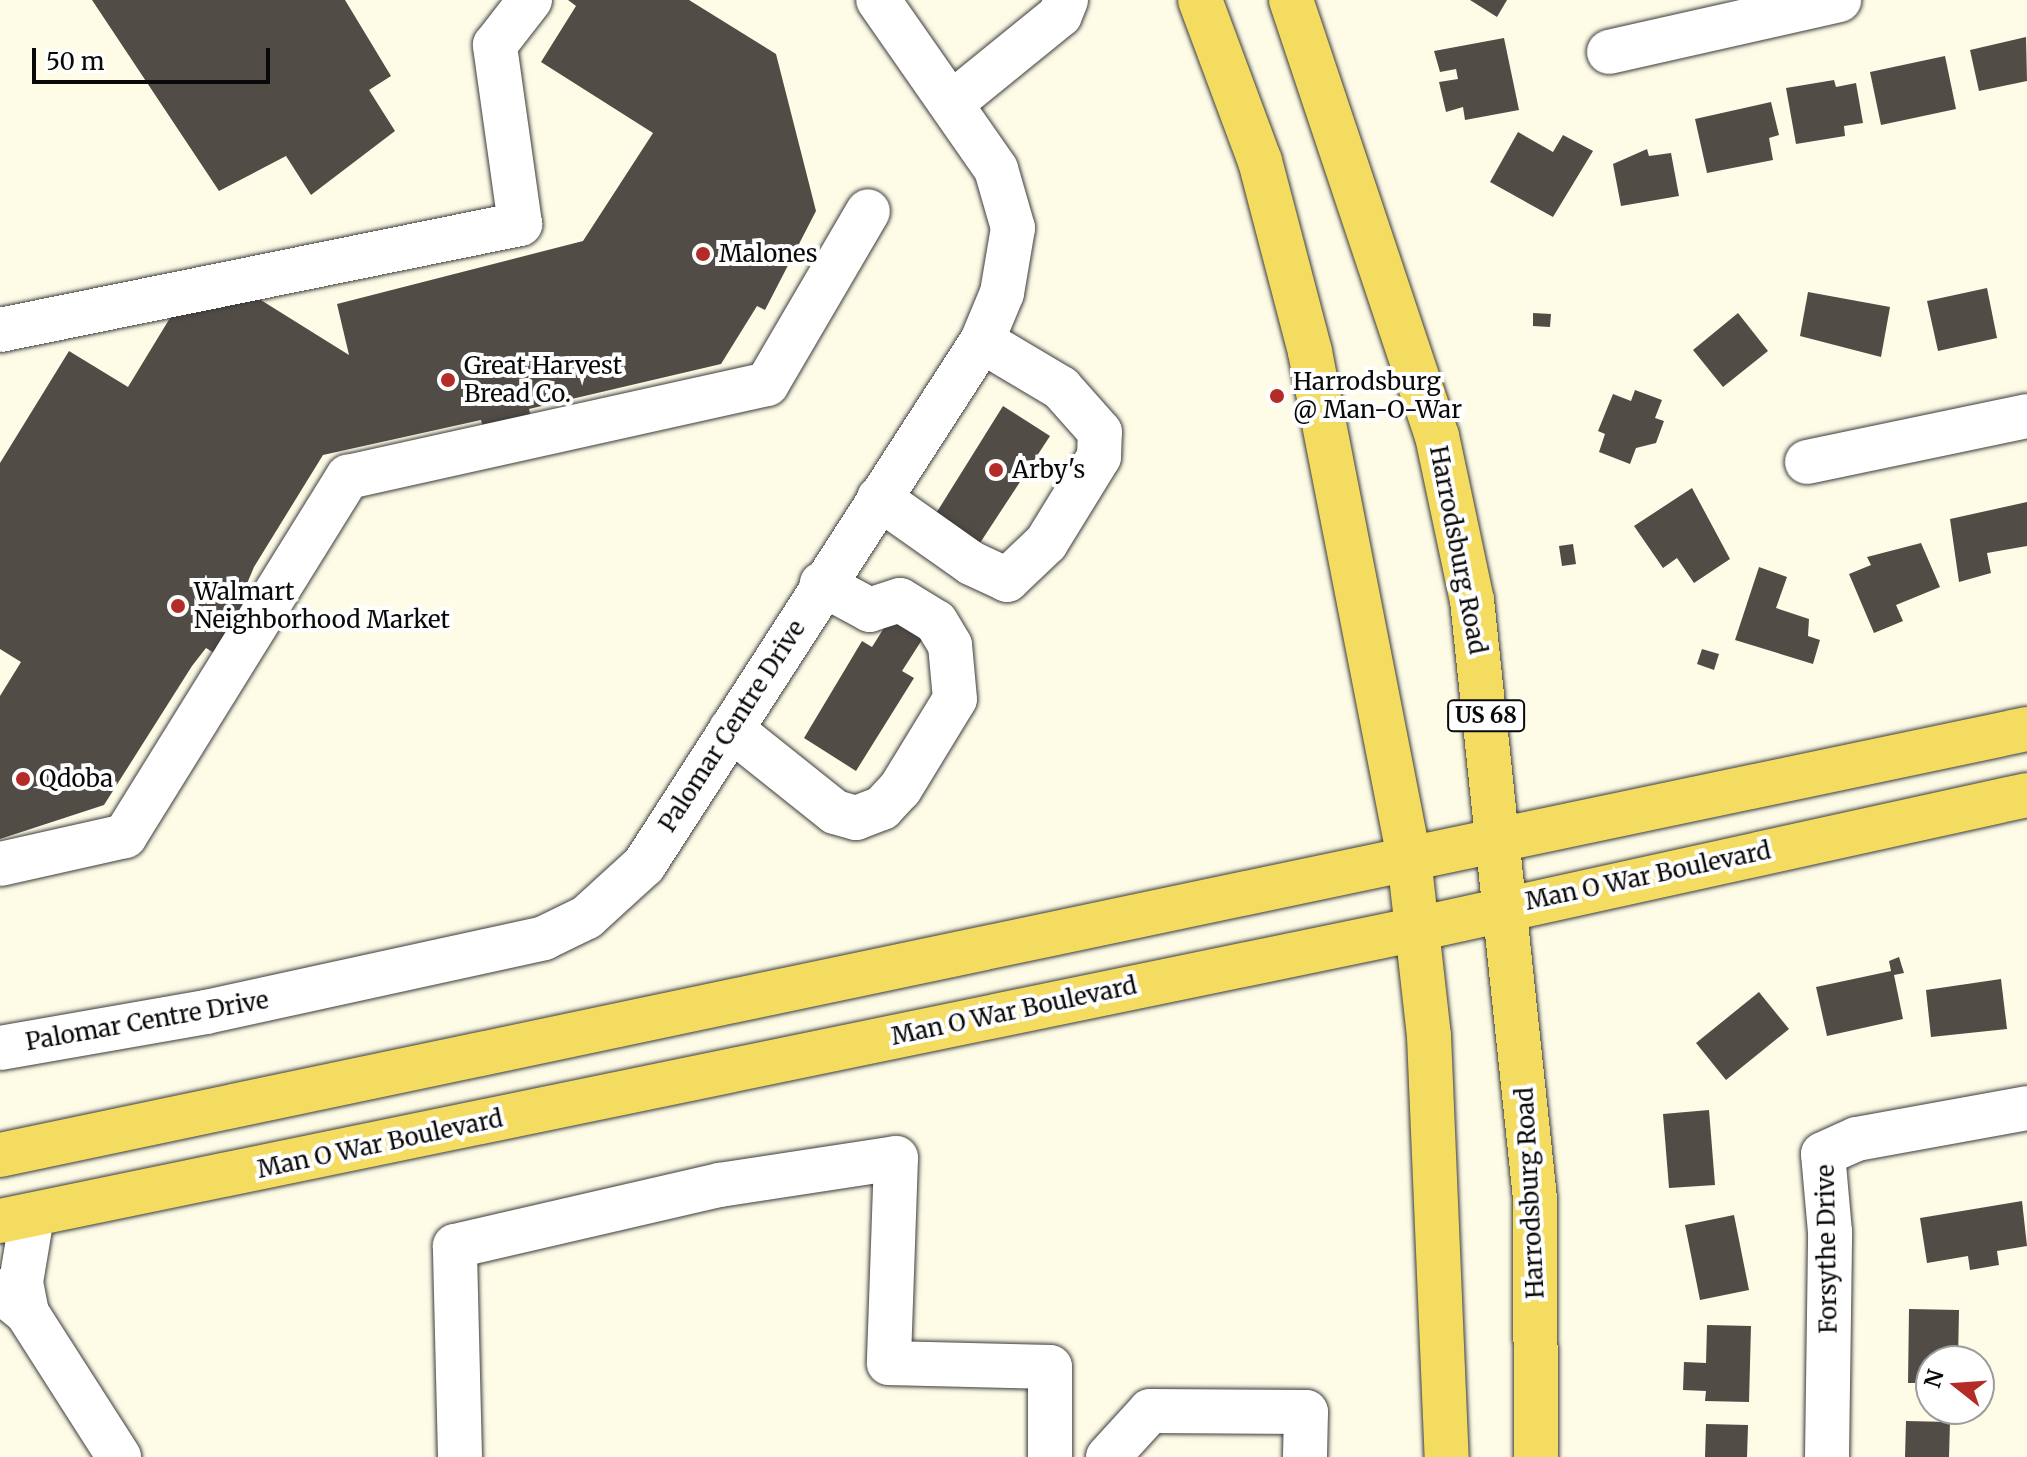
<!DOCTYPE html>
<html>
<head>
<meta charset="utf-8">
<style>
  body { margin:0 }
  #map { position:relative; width:2027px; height:1457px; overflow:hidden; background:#fefce7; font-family:Merriweather,serif }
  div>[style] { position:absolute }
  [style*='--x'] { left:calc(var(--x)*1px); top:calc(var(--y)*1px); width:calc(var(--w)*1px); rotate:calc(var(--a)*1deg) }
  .building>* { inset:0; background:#524c46 }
  .roads { filter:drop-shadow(0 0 2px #3c3c3c) drop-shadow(0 0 2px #3c3c3c) }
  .minor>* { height:44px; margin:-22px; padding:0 22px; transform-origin:22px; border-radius:22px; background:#fff }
  .major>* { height:44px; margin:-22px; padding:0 22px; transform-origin:22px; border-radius:22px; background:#f4dc61 }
  .dots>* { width:22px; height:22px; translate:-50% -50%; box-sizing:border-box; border:4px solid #fff; border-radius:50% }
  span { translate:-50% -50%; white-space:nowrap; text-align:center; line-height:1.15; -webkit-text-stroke:8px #fff; paint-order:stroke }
  .shield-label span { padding:2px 6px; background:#fff; border:2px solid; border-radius:6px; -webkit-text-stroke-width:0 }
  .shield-label { font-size:22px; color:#090909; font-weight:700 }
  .poi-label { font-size:24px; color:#090909 }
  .left { translate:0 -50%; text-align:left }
  .street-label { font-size:24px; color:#090909 }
  .north { position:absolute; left:1915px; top:1345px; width:80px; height:80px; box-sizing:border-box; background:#fff; border:2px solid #9d9d9d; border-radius:50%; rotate:287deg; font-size:22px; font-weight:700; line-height:32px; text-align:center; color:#090909 }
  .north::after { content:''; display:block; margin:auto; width:28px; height:36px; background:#b32c28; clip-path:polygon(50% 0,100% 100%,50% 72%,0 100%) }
  .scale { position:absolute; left:32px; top:48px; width:238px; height:36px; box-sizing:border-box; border:4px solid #090909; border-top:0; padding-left:10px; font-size:24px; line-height:28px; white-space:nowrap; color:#090909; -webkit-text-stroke:6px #fff; paint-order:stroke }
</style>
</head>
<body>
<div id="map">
  <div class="building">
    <i style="clip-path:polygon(92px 0,345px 0,391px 76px,369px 90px,395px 131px,311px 195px,286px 156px,219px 191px)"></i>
    <i style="clip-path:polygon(568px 0,689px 0,776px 54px,816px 211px,765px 310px,757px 306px,721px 364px,529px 409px,531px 417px,483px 428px,481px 420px,323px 455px,254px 567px,246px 586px,258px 594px,219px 656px,206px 648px,192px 666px,104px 805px,0 839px,0 696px,21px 662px,0 649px,0 463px,69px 351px,128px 387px,173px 313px,253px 295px,349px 355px,337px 304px,583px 241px,653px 133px,541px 62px,576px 6px)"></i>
    <i style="clip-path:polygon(1470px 0,1507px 0,1497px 17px)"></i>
    <i style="clip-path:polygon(2026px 37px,2027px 81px,1979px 91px,1970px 50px)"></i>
    <i style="clip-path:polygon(1504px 38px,1519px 110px,1465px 120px,1463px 107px,1446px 112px,1439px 82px,1458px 79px,1456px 69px,1440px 72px,1434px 51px)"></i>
    <i style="clip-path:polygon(1945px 56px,1956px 109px,1881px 125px,1870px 72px)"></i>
    <i style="clip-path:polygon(1834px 80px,1836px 87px,1856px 83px,1863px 123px,1844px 126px,1845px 136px,1796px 144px,1786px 88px)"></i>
    <i style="clip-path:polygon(1771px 102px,1779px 135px,1769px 138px,1773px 160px,1707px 173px,1695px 119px)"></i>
    <i style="clip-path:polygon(1518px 132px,1553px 152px,1563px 135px,1593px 151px,1553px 217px,1490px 182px)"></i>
    <i style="clip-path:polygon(1647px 149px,1649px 156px,1671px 153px,1679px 196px,1621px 206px,1613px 164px)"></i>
    <i style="clip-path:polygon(1987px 288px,1997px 338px,1938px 351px,1927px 301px)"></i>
    <i style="clip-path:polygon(1808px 292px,1890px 307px,1881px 357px,1800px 336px)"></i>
    <i style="clip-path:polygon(1533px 313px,1551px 314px,1550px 327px,1533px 326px)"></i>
    <i style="clip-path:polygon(1738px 313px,1768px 351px,1723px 387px,1693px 350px)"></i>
    <i style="clip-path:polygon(1635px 390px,1662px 400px,1655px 418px,1664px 421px,1656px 443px,1636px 448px,1630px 464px,1599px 452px,1605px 434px,1598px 431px,1613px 394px,1631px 401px)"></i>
    <i style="clip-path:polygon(1003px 406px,1050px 436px,980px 543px,935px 515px)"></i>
    <i style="clip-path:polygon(1692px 488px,1730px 559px,1694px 583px,1677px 558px,1663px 568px,1634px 526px)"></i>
    <i style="clip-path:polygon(2027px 502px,2027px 546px,1987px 553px,1991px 573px,1959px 582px,1950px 519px)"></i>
    <i style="clip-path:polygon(1921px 543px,1940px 587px,1896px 605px,1903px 621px,1874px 633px,1849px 574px,1871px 565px,1867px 557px)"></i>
    <i style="clip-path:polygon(1573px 544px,1576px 564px,1562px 566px,1559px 546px)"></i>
    <i style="clip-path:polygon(1759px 567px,1787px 577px,1776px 608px,1809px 619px,1808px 636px,1820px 640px,1813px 664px,1735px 640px)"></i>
    <i style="clip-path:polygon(894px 612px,927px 632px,902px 671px,914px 678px,856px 771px,804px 738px,862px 641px,872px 647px)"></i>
    <i style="clip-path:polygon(1702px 649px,1719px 654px,1714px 670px,1697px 664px)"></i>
    <i style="clip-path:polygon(1899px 957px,1904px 973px,1894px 975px,1903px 1019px,1827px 1036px,1816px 987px,1891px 971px,1889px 961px)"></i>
    <i style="clip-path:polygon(2001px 979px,2007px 1029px,1931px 1037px,1926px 990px)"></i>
    <i style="clip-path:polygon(1759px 992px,1789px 1029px,1726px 1080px,1696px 1043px)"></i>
    <i style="clip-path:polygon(1709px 1110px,1715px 1185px,1669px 1188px,1663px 1114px)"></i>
    <i style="clip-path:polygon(2022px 1201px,2027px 1246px,1997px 1251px,1999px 1265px,1970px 1270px,1968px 1256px,1927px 1263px,1920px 1218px)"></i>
    <i style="clip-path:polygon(1734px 1215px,1749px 1290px,1700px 1300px,1685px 1225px)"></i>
    <i style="clip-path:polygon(1909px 1309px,1959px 1310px,1958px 1361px,1931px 1361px,1931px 1383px,1908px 1383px)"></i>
    <i style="clip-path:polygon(1707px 1325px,1751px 1326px,1749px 1402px,1705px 1401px,1706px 1391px,1683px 1390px,1684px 1362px,1706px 1363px)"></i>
    <i style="clip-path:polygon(1906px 1421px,1950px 1422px,1949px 1457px,1905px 1457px)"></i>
    <i style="clip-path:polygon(1706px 1424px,1748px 1425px,1747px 1457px,1705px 1457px)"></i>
  </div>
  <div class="roads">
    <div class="minor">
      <i style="--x:1609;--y:52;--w:236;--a:-12.7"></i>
      <i style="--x:953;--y:102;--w:138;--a:-39.1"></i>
      <i style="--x:1060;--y:15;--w:16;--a:-68"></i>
      <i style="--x:0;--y:330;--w:531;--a:-11.52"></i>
      <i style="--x:520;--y:224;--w:181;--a:-98"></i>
      <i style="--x:495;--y:45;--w:57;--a:-52.1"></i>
      <i style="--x:1807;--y:462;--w:225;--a:-11.8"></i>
      <i style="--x:879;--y:498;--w:113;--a:35.2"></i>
      <i style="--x:971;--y:563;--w:40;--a:25"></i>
      <i style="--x:1007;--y:580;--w:54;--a:-43.5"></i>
      <i style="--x:1046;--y:543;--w:101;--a:-58.4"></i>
      <i style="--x:1099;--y:457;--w:25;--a:-88"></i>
      <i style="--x:1100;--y:432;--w:59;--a:-131.6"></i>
      <i style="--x:1061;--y:388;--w:92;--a:-149.3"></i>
      <i style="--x:731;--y:729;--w:133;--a:38.6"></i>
      <i style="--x:835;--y:812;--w:22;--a:16"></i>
      <i style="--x:856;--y:818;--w:28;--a:-21"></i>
      <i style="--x:882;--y:808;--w:26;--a:-47"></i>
      <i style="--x:900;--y:789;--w:105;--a:-58.6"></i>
      <i style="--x:955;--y:699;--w:54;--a:-95.3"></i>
      <i style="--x:950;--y:645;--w:27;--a:-121"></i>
      <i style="--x:936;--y:622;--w:42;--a:-148.6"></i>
      <i style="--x:900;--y:600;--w:32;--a:162"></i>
      <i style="--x:870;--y:610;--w:55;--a:-151.6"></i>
      <i style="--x:0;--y:864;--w:128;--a:-12.6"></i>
      <i style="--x:125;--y:836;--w:423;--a:-58.2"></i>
      <i style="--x:348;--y:477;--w:429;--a:-12.5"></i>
      <i style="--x:767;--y:384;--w:200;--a:-59.7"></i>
      <i style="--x:0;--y:1048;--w:209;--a:-9.9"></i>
      <i style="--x:206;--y:1012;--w:346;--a:-12.3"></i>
      <i style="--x:544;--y:938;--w:48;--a:-26"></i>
      <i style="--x:587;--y:917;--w:77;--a:-42.4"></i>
      <i style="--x:644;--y:865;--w:624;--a:-57.18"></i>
      <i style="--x:982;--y:341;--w:52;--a:-67.4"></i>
      <i style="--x:1002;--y:293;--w:66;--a:-80.4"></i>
      <i style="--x:1013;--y:228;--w:61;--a:-106.1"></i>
      <i style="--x:996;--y:169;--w:206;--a:-124.9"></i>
      <i style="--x:0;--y:1291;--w:35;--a:39"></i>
      <i style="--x:27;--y:1313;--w:171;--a:57.4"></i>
      <i style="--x:27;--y:1313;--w:32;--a:-101"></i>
      <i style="--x:21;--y:1282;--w:67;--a:-80.5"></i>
      <i style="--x:460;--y:1457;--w:211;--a:-91.4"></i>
      <i style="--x:455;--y:1246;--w:272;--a:-13"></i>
      <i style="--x:720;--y:1185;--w:178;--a:-8.7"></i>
      <i style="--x:896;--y:1158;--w:205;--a:92"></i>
      <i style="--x:889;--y:1363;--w:161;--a:1.4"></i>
      <i style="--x:1050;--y:1367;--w:90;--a:90"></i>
      <i style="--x:1108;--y:1457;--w:62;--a:-47.6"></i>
      <i style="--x:1150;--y:1411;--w:156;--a:0.4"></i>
      <i style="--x:1306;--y:1412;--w:45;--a:91.3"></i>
      <i style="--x:1827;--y:1457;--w:225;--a:-89.2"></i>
      <i style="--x:1830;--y:1232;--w:78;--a:-95.1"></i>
      <i style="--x:1823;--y:1154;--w:37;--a:-24"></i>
      <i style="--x:1857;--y:1139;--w:173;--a:-10.3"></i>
    </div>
    <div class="major">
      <i style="--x:1200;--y:0;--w:172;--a:69.6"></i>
      <i style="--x:1260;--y:161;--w:197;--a:75.3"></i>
      <i style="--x:1310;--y:352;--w:516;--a:78.93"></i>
      <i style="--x:1409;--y:858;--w:179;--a:83.6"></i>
      <i style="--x:1429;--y:1036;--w:421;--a:87.6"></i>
      <i style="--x:1291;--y:0;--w:460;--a:71.5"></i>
      <i style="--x:1437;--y:436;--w:168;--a:78"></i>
      <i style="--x:1472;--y:600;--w:601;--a:83.99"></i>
      <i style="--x:1535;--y:1198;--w:259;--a:89.8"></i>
      <i style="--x:0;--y:1155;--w:2071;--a:-11.87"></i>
      <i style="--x:0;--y:1221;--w:1447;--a:-11.64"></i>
      <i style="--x:1417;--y:929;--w:625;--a:-12.39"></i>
    </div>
  </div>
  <div class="dots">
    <i style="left:703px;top:254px;background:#b32c28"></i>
    <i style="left:448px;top:380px;background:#b32c28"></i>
    <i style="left:1277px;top:396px;background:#b32c28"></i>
    <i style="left:996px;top:470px;background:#b32c28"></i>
    <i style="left:178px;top:606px;background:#b32c28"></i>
    <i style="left:23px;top:779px;background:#b32c28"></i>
  </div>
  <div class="shield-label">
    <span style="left:1486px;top:716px">US 68</span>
  </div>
  <div class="poi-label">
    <span class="left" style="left:719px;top:254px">Malones</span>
    <span class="left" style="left:464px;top:380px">Great Harvest<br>Bread Co.</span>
    <span class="left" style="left:1293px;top:396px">Harrodsburg<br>@ Man-O-War</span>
    <span class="left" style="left:1012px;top:470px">Arby's</span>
    <span class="left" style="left:194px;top:606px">Walmart<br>Neighborhood Market</span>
    <span class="left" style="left:39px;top:779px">Qdoba</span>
  </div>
  <div class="street-label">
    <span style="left:1458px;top:550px;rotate:79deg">Harrodsburg Road</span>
    <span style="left:732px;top:726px;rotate:-57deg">Palomar Centre Drive</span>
    <span style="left:1648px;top:876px;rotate:-12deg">Man O War Boulevard</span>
    <span style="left:1014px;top:1011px;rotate:-12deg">Man O War Boulevard</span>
    <span style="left:147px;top:1021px;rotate:-10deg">Palomar Centre Drive</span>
    <span style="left:380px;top:1144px;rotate:-12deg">Man O War Boulevard</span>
    <span style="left:1530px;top:1193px;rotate:-93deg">Harrodsburg Road</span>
    <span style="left:1827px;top:1249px;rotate:-91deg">Forsythe Drive</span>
  </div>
  <div class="north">N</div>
  <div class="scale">50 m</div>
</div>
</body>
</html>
